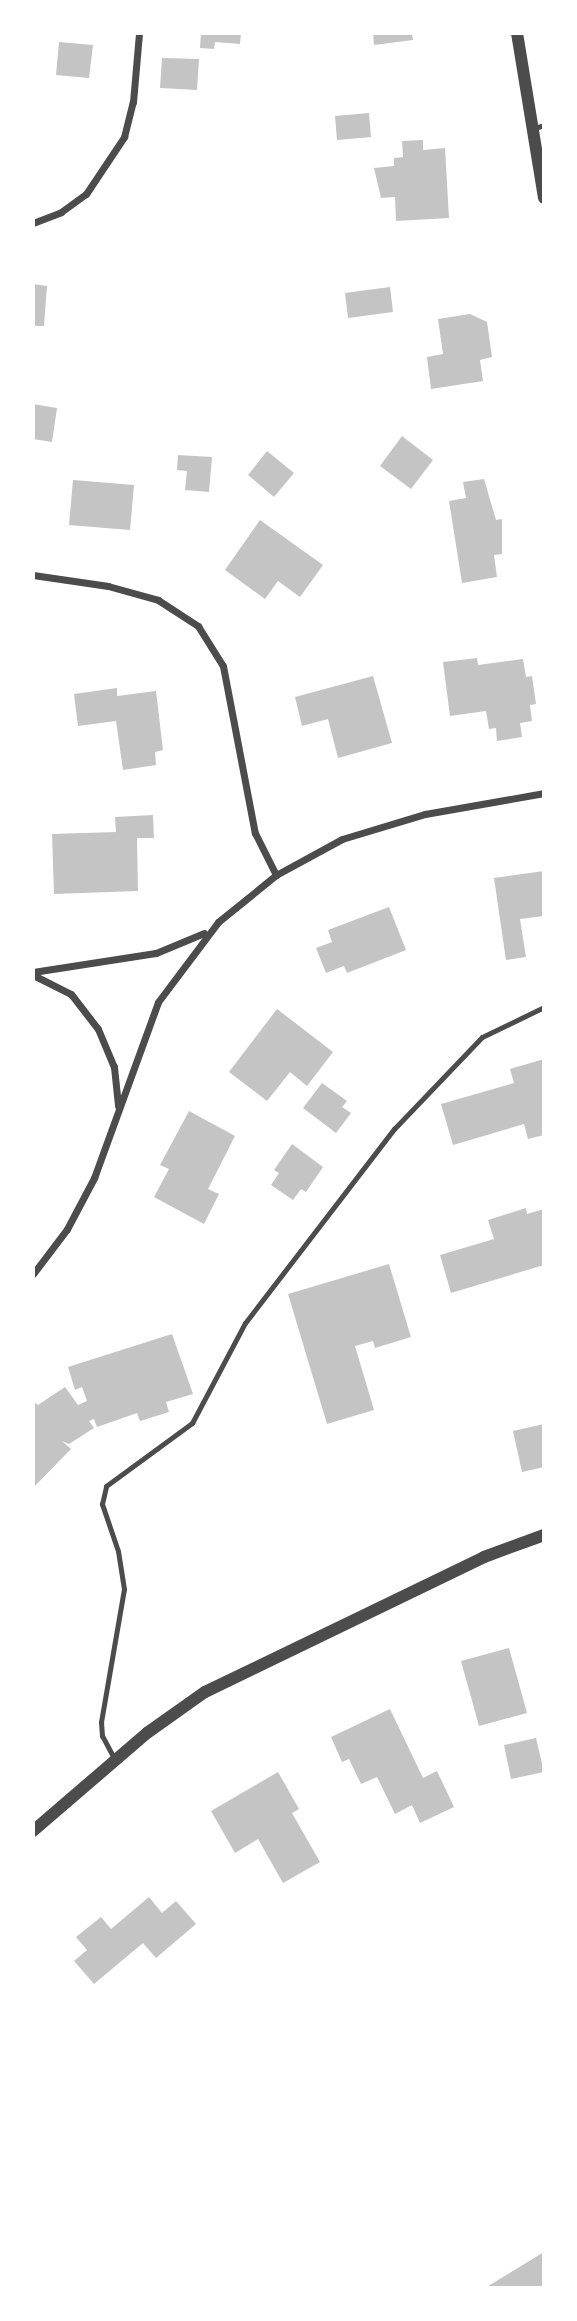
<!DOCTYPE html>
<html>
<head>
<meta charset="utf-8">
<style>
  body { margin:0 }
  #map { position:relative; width:577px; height:2321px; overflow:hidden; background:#fff; font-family:"Space Grotesk",sans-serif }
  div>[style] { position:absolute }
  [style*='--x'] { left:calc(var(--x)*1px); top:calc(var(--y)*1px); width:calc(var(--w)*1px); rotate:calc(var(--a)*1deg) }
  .building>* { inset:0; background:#c4c4c4 }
  .service>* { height:5px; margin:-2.5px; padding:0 2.5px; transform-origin:2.5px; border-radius:2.5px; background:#4c4c4c }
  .minor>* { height:7px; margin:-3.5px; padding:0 3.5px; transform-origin:3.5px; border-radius:3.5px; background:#4c4c4c }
  .tertiary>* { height:12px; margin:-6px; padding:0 6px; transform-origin:6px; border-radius:6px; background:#4c4c4c }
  span { translate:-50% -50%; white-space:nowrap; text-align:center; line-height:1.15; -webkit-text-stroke:5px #fff; paint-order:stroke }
  .frame { position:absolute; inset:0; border:35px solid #fff; pointer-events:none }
</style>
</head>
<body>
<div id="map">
  <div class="building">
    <i style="clip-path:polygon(201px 33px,241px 33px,240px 44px,215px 42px,214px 49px,200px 48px)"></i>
    <i style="clip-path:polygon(373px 33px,412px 33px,413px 40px,374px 45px)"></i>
    <i style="clip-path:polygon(59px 42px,93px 45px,89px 78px,56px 75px)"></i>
    <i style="clip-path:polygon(162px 58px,199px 59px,197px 90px,160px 88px)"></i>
    <i style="clip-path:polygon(369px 113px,371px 137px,337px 140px,335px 116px)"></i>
    <i style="clip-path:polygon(423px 140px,423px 150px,445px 148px,449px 218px,396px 221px,395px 197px,381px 198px,374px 168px,394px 166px,394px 158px,403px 157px,402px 141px)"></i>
    <i style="clip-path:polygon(33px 284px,47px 286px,44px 326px,33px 326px)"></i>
    <i style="clip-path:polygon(390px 287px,393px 312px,348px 318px,345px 293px)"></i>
    <i style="clip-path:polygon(470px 314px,487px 322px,492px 357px,480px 360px,483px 381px,431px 389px,427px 357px,443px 354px,438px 319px)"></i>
    <i style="clip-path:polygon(33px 404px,57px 408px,52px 442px,33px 439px)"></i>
    <i style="clip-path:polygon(402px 436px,433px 460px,411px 489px,380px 466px)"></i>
    <i style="clip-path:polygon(267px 451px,294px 473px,274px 497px,248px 475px)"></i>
    <i style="clip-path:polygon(178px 455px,212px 457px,209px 492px,185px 490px,187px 471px,177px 470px)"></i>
    <i style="clip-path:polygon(484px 479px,496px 520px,502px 519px,502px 554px,494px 555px,497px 577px,462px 583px,449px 501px,466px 498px,463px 482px)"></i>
    <i style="clip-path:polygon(73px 480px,134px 485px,130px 530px,69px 525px)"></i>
    <i style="clip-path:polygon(260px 520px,323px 565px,300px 597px,278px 581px,265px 599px,225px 570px)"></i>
    <i style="clip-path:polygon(477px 658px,478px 665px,523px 659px,526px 677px,532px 676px,536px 704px,530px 705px,532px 721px,520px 723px,522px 737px,497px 741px,496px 728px,489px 729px,486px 711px,450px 716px,443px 662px)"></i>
    <i style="clip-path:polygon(373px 676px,392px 743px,338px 758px,328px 719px,302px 726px,295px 697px)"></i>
    <i style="clip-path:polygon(117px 688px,117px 696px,156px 691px,163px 750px,155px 752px,156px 765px,123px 770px,116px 721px,78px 726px,74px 694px)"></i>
    <i style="clip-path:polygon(153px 815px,154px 838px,137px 838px,138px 891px,54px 894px,52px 834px,116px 832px,115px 817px)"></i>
    <i style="clip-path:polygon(544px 871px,544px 916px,520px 919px,526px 957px,506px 960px,494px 878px)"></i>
    <i style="clip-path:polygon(389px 907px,406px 950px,347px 973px,344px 966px,326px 973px,316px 948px,332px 942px,328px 930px)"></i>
    <i style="clip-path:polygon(277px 1009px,333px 1052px,307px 1086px,290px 1072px,267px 1101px,229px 1072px)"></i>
    <i style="clip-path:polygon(544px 1059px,544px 1135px,528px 1139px,524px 1124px,453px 1145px,441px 1104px,514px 1083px,510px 1069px)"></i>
    <i style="clip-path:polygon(322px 1083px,347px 1101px,342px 1107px,351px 1113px,336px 1133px,303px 1108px)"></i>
    <i style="clip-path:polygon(189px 1111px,235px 1136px,208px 1189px,219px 1194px,204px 1224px,154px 1197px,169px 1169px,160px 1165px)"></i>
    <i style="clip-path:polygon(292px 1144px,323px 1167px,306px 1192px,301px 1189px,293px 1200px,271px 1185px,279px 1173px,274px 1170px)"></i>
    <i style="clip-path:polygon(526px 1208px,527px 1214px,544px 1209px,544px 1265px,451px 1293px,440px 1255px,494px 1239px,488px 1220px)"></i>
    <i style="clip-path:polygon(389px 1264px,411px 1337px,375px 1348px,373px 1341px,355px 1346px,374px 1410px,327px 1424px,288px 1294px)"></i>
    <i style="clip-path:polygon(172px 1334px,193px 1394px,166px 1402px,169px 1412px,140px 1421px,137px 1413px,97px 1427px,94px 1419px,89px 1421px,94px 1428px,69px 1444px,62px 1441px,71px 1449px,33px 1488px,33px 1401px,38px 1405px,65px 1387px,78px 1405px,87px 1401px,82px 1387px,75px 1390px,68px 1367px)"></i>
    <i style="clip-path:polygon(544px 1424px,544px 1467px,522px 1472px,513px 1431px)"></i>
    <i style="clip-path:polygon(509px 1648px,527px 1713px,479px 1726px,461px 1661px)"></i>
    <i style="clip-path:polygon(390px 1709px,423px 1778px,437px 1771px,454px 1807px,420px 1823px,412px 1805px,395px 1814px,377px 1777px,361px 1784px,349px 1759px,342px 1762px,331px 1737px)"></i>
    <i style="clip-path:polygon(536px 1738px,544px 1772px,511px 1779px,504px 1745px)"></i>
    <i style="clip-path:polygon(278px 1772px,299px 1809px,292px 1813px,320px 1862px,283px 1883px,258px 1839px,235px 1853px,211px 1811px)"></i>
    <i style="clip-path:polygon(149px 1897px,162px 1913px,176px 1901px,196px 1924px,156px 1958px,143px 1943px,94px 1984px,74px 1961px,87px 1950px,76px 1937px,101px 1917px,111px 1929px)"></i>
    <i style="clip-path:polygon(544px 2252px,544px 2288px,485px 2288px)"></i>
  </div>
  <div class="service">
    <i style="--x:532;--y:129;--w:13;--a:-18"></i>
    <i style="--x:115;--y:1760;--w:27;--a:-118"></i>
    <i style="--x:102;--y:1736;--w:14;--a:-94"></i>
    <i style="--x:101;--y:1722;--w:135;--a:-80.2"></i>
    <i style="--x:124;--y:1589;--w:38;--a:-99"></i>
    <i style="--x:118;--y:1551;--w:50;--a:-108.8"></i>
    <i style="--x:102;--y:1504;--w:18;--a:-77"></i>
    <i style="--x:106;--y:1486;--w:107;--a:-36.2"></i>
    <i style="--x:192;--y:1423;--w:113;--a:-62.1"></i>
    <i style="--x:245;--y:1323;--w:245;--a:-52.5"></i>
    <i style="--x:394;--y:1129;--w:127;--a:-46.3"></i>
    <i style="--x:482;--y:1037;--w:69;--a:-25.8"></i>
  </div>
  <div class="minor">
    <i style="--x:33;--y:223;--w:30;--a:-21"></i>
    <i style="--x:61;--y:212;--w:31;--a:-36"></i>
    <i style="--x:86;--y:194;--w:69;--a:-56.3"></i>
    <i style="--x:124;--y:137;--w:36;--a:-76"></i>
    <i style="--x:133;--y:102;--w:69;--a:-85"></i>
    <i style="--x:33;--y:575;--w:76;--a:8.3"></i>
    <i style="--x:108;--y:586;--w:52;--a:15.6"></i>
    <i style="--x:158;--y:600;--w:48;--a:33"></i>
    <i style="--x:198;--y:626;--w:47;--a:58"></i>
    <i style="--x:223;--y:666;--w:170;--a:79.2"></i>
    <i style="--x:255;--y:833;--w:47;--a:63.4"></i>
    <i style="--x:33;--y:972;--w:124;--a:-8.8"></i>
    <i style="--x:156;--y:953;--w:52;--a:-22.6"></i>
    <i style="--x:33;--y:975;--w:42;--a:26.6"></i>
    <i style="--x:71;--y:994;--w:44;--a:52.4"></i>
    <i style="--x:98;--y:1029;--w:41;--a:67.2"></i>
    <i style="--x:114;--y:1067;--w:39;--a:84"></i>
    <i style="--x:33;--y:1274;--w:56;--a:-52.9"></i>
    <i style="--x:67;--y:1229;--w:58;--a:-62.1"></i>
    <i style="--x:94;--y:1178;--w:187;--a:-70"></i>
    <i style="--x:158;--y:1002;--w:100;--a:-53.1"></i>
    <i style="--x:218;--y:922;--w:75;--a:-39"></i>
    <i style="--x:276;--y:875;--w:75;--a:-28.6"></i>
    <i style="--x:342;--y:839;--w:87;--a:-16.8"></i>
    <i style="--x:425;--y:814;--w:121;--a:-10"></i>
  </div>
  <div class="tertiary">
    <i style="--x:517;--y:33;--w:167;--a:80.7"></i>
    <i style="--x:33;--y:1831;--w:150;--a:-40.7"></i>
    <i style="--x:147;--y:1733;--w:71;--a:-35.3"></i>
    <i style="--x:205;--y:1692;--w:310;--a:-25.8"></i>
    <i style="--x:484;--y:1557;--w:64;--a:-20.1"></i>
  </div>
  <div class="frame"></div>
</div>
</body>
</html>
